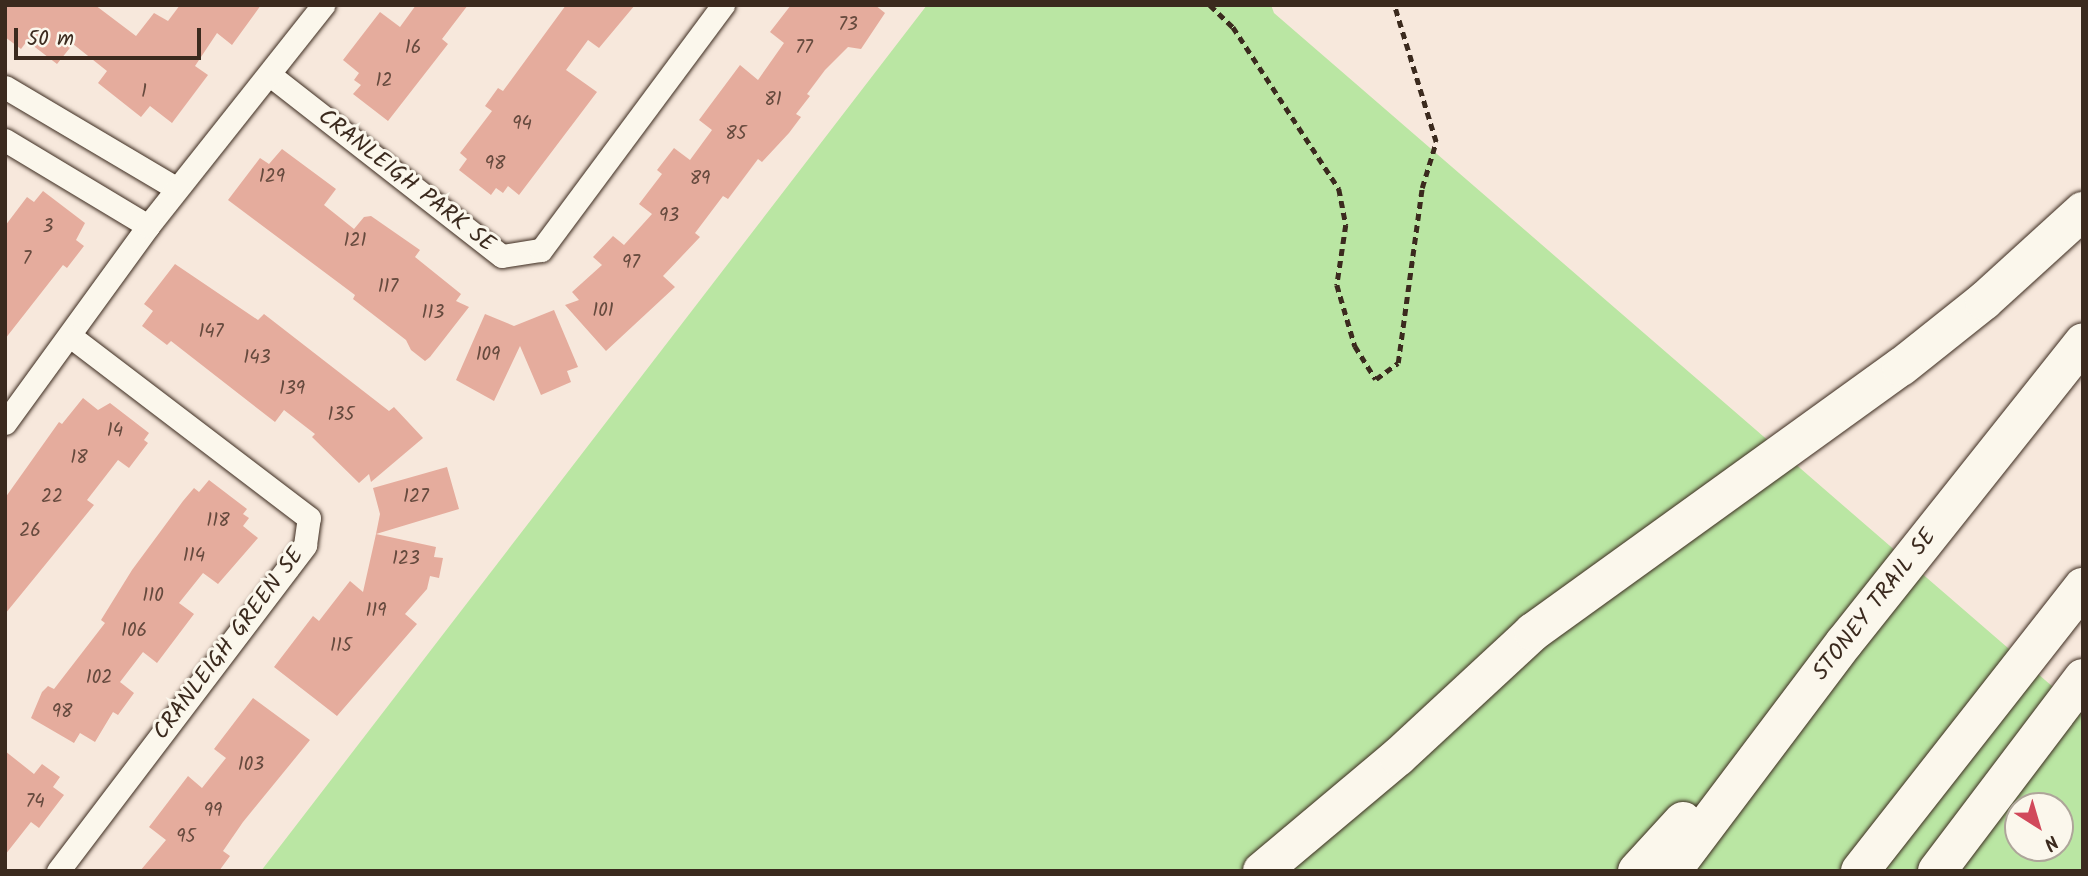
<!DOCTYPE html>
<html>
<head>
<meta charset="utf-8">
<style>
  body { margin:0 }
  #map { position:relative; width:2088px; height:876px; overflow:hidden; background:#f7e8dc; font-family:Kalam,sans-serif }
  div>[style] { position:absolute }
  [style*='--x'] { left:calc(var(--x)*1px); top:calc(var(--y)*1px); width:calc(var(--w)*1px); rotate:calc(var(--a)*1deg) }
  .green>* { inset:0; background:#bae6a3 }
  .building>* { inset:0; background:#e5ac9d }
  .path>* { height:4.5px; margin-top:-2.25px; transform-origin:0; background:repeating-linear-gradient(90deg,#3b2a1e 0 7px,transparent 0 12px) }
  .roads { filter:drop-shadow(0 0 2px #3b2a1e) drop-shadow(0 0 2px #3b2a1e) }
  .street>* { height:23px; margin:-11.5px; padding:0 11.5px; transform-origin:11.5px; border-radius:11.5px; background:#fbf7ec }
  .highway>* { height:38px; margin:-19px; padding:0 19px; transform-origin:19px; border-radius:19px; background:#fbf7ec }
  span { translate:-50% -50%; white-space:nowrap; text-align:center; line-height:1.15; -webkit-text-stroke:6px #fbf7ec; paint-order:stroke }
  .number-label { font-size:19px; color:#664a3e }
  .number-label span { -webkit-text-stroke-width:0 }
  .street-label { font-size:23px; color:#3b2a1e }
  .frame { position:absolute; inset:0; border:7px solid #3b2a1e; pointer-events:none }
  .north { position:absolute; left:2004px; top:792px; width:70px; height:70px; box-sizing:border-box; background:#fbf7ec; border:2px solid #aea59a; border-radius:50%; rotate:143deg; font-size:19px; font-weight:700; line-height:28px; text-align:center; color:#3b2a1e }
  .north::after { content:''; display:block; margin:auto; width:24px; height:32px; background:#d1495b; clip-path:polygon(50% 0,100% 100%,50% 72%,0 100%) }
  .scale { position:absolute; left:14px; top:28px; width:187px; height:32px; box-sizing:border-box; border:4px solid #3b2a1e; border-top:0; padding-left:9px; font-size:21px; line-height:24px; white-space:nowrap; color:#3b2a1e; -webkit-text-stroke:5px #fbf7ec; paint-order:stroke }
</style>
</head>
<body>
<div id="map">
  <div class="green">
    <i style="clip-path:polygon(evenodd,927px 5px,1271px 5px,1274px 13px,2083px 713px,2083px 871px,261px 871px,927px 5px,2018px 806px,2060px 806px,2060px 848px,2018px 848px,2018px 806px)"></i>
  </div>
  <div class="building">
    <i style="clip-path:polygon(5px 5px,95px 5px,136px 36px,154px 13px,168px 21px,180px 5px,261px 5px,232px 45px,217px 33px,195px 66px,208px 75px,172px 123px,150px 106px,141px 117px,98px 83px,107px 71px,73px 44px,57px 64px,27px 41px,21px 49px,5px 37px)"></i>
    <i style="clip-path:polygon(416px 5px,468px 5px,442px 39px,448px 44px,388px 121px,353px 94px,361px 85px,354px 80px,359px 73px,343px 60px,380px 12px,400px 27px)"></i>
    <i style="clip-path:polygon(566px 5px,635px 5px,599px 48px,588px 40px,566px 70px,597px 92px,519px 195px,508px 186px,503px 193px,496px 188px,491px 195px,459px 170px,467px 159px,460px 153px,492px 111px,485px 106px,498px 88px,503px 91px)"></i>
    <i style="clip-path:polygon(791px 5px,875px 5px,885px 13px,861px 49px,848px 47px,825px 70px,807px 94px,810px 96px,796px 114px,801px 117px,789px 133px,762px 162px,758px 159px,728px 199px,723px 196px,695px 233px,700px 237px,663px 276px,675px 287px,606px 351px,565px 305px,579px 300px,572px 292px,602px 265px,593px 257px,613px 236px,624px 245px,652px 214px,639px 204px,662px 174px,657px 170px,674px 148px,690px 160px,712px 130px,699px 120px,740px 65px,758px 80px,784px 43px,770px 32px)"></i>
    <i style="clip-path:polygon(282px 149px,336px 189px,324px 205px,354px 229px,364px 217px,371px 216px,420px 250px,415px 257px,461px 294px,456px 301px,469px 307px,430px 357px,425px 361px,411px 350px,406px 340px,353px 299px,355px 295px,228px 200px,260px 158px,269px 164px)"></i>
    <i style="clip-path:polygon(43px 191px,85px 223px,76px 240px,84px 246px,67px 268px,63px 265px,5px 339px,5px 226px,27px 197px,34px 202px)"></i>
    <i style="clip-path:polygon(175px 264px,258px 320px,264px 314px,389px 411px,394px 407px,423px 438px,371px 482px,369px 474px,359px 483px,312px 437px,315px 434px,284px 410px,275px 422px,171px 341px,167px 345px,142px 326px,153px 311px,144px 304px)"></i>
    <i style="clip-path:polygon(554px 310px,578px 367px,567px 371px,571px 382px,541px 395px,520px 346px,494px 401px,456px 380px,485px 314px,514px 326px)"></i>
    <i style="clip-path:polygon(83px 398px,98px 410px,110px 403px,149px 433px,144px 440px,148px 443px,129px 468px,118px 460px,87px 500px,94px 505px,5px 614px,5px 498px,59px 422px,62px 424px)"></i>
    <i style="clip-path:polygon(447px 467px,459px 509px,376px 534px,380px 514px,373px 488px)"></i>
    <i style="clip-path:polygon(209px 480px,247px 509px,243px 514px,249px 518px,243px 526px,258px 538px,218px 584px,203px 573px,179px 603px,194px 614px,157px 663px,143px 652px,120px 682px,134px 693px,118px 715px,113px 712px,95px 742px,80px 733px,74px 743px,31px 718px,42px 692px,48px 686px,54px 689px,105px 623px,101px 620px,132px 570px,183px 501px,194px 488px,199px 492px)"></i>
    <i style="clip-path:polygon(376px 534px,436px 547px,434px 557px,443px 558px,439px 578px,430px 576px,427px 589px,405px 614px,417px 624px,337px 716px,274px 667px,313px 616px,319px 621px,350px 581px,363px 592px)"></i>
    <i style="clip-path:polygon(253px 698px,310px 740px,243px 822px,223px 851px,230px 856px,219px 871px,140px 871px,166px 840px,149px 827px,188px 776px,202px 788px,226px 758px,214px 749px)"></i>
    <i style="clip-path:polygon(5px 751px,34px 774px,42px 764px,60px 777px,53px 787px,64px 795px,39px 828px,31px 822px,5px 855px)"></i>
  </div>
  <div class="path">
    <i style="--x:1210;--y:5;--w:32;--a:44"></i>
    <i style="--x:1233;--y:27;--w:194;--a:56.8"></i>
    <i style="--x:1339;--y:189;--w:37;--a:79"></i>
    <i style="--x:1346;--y:225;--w:61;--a:98.5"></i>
    <i style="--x:1337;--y:285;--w:64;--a:73.6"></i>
    <i style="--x:1355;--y:346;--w:39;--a:58"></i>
    <i style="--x:1376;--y:379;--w:27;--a:-36"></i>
    <i style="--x:1398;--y:363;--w:177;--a:-82.2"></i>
    <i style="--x:1422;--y:188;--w:48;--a:-73.1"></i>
    <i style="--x:1436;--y:142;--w:143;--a:-107"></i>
  </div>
  <div class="roads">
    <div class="street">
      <i style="--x:270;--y:75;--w:294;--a:38"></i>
      <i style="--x:502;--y:256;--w:39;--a:-9"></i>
      <i style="--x:541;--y:250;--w:305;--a:-53.4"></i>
      <i style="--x:5;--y:87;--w:199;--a:30.6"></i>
      <i style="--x:5;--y:140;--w:167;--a:31"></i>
      <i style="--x:5;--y:423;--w:243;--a:-54"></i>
      <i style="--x:148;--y:226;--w:282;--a:-51.6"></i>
      <i style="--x:58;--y:871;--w:409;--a:-52.8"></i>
      <i style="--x:305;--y:545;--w:27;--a:-82"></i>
      <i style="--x:309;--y:518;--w:300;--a:-142.7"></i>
    </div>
    <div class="highway">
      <i style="--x:1262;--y:871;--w:177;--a:-40"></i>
      <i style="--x:1398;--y:757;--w:184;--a:-42.8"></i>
      <i style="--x:1533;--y:632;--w:453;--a:-35.8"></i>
      <i style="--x:1901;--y:367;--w:106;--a:-38.5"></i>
      <i style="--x:1984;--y:301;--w:134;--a:-42.3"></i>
      <i style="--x:1637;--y:871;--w:68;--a:-47.4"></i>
      <i style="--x:1672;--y:871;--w:286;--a:-53"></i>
      <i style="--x:1844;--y:643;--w:384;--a:-51.5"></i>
      <i style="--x:1860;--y:871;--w:361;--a:-51.9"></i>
      <i style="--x:1937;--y:871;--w:242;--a:-52.9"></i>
    </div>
  </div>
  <div class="number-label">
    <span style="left:848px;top:26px">73</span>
    <span style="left:413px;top:49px">16</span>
    <span style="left:804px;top:49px">77</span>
    <span style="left:384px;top:82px">12</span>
    <span style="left:144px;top:93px">1</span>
    <span style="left:773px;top:101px">81</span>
    <span style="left:522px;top:125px">94</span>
    <span style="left:736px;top:135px">85</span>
    <span style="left:495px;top:165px">98</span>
    <span style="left:272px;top:178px">129</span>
    <span style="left:700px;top:180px">89</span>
    <span style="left:669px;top:217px">93</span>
    <span style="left:48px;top:228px">3</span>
    <span style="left:355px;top:242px">121</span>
    <span style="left:27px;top:260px">7</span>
    <span style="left:631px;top:264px">97</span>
    <span style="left:388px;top:288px">117</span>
    <span style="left:603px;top:312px">101</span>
    <span style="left:433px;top:314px">113</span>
    <span style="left:211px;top:333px">147</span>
    <span style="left:488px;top:356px">109</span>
    <span style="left:257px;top:359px">143</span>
    <span style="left:292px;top:390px">139</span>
    <span style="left:341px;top:416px">135</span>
    <span style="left:115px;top:432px">14</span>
    <span style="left:79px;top:459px">18</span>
    <span style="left:52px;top:498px">22</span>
    <span style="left:416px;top:498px">127</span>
    <span style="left:218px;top:522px">118</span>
    <span style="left:30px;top:532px">26</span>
    <span style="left:194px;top:557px">114</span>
    <span style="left:406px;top:560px">123</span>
    <span style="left:153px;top:597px">110</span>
    <span style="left:376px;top:612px">119</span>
    <span style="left:134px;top:632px">106</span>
    <span style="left:341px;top:647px">115</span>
    <span style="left:99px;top:679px">102</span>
    <span style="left:62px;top:713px">98</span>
    <span style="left:251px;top:766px">103</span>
    <span style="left:35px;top:803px">74</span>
    <span style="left:213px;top:812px">99</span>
    <span style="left:186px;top:838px">95</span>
  </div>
  <div class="street-label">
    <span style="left:406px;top:181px;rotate:38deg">CRANLEIGH PARK SE</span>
    <span style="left:1875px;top:605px;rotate:-52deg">STONEY TRAIL SE</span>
    <span style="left:229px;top:644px;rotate:-53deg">CRANLEIGH GREEN SE</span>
  </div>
  <div class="frame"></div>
  <div class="north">N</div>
  <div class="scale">50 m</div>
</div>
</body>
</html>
